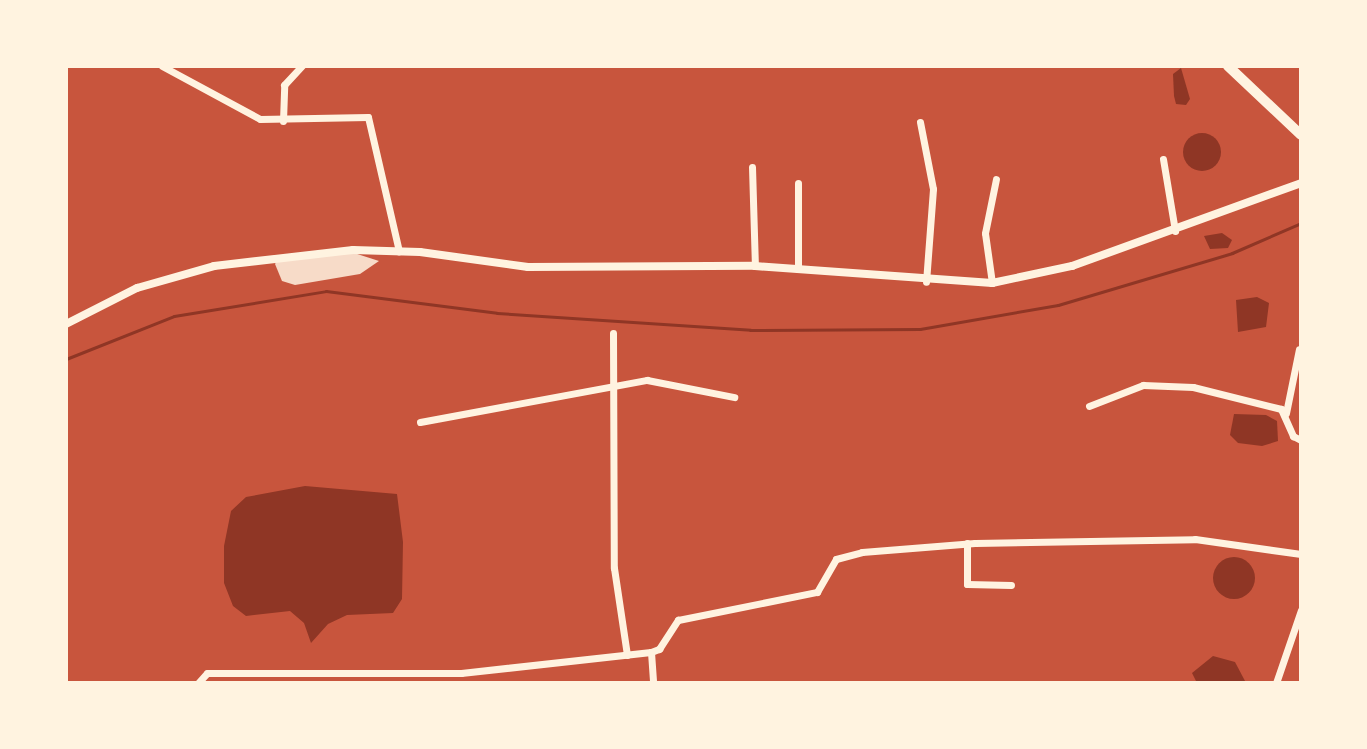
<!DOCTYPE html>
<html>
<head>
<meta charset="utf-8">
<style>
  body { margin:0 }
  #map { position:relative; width:1367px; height:749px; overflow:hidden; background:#c8553d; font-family:"Playfair Display",serif }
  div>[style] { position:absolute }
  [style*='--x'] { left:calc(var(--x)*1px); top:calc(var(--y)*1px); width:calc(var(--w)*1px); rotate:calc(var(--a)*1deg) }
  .water>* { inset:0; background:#8f3625 }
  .round { border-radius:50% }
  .stream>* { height:3px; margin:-1.5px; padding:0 1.5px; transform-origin:1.5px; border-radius:1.5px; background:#8f3625 }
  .building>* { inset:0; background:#f7dbc8 }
  .minor>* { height:7px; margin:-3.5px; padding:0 3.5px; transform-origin:3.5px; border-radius:3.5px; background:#fff3e0 }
  .tertiary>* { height:8px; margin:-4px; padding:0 4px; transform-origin:4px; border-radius:4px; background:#fff3e0 }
  .secondary>* { height:10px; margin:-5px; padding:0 5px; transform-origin:5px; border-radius:5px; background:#fff3e0 }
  span { translate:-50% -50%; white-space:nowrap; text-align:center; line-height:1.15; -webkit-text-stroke:7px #fff3e0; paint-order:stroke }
  .frame { position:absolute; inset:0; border:68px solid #fff3e0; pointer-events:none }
</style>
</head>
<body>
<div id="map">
  <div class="water">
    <i style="clip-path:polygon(1181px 68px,1190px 99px,1186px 105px,1176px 104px,1174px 96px,1173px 74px)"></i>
    <i class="round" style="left:1183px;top:133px;width:38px;height:38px"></i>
    <i style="clip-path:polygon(1222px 233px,1232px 240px,1228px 248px,1210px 249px,1204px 236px)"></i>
    <i style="clip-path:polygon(1257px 297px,1269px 303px,1266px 327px,1238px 332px,1236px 300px)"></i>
    <i style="clip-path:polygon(1234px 414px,1266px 415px,1277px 421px,1278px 441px,1262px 446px,1238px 443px,1230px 435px)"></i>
    <i style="clip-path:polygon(305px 486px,397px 494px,403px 542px,402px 599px,393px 613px,347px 615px,328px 624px,311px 643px,304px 623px,290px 611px,246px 616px,233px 606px,224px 583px,224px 546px,231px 511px,246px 497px)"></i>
    <i class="round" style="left:1213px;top:557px;width:42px;height:42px"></i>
    <i style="clip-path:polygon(1213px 656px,1235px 662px,1245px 681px,1197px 683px,1192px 673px)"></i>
  </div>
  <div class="stream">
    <i style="--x:66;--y:359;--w:116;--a:-21.7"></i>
    <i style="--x:174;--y:316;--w:154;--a:-9.3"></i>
    <i style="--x:326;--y:291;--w:172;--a:7.3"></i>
    <i style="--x:497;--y:313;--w:254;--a:3.8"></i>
    <i style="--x:750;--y:330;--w:170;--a:-0.3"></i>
    <i style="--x:920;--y:329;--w:140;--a:-9.9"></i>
    <i style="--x:1058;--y:305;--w:182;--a:-16.6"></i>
    <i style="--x:1232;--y:253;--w:75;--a:-23.5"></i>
  </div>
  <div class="building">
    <i style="clip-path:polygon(351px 252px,379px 261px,360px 274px,295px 285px,282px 281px,275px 264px,278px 259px)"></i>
  </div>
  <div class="minor">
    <i style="--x:162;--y:66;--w:111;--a:28.4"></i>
    <i style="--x:260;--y:119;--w:108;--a:-1.1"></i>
    <i style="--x:368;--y:117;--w:138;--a:77"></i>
    <i style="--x:283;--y:121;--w:36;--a:-88"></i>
    <i style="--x:284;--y:85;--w:26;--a:-47"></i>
    <i style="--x:920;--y:122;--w:68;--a:79"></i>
    <i style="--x:933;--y:189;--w:93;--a:94.3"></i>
    <i style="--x:1163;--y:159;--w:73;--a:80.5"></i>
    <i style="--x:752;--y:167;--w:99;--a:88.3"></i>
    <i style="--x:798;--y:183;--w:86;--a:90"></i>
    <i style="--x:992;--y:283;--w:50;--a:-98"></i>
    <i style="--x:985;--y:233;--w:55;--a:-78.5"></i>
    <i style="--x:613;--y:333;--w:235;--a:89.8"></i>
    <i style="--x:614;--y:568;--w:88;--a:81.5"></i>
    <i style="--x:1089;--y:406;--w:58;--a:-21.3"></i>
    <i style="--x:1143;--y:385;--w:50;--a:2.3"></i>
    <i style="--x:1193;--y:387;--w:91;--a:14"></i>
    <i style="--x:1281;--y:409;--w:30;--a:66"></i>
    <i style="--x:1293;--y:436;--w:9;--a:27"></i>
    <i style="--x:1286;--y:413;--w:65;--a:-78.5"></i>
    <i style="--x:420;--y:422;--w:231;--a:-10.5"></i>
    <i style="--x:647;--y:380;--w:89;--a:11.1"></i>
    <i style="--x:967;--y:543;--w:41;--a:90"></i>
    <i style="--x:967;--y:584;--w:44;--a:1.3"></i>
    <i style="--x:651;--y:652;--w:31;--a:86"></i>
    <i style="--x:198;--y:683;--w:13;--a:-48"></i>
    <i style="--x:207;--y:673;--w:254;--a:0"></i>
    <i style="--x:461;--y:673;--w:191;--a:-6.3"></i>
    <i style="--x:651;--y:652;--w:9;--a:-21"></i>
    <i style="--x:659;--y:649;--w:35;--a:-57"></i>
    <i style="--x:678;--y:620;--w:142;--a:-11.4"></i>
    <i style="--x:817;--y:592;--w:38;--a:-60"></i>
    <i style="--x:836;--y:559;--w:27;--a:-15"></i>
    <i style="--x:862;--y:552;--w:113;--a:-4.6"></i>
    <i style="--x:975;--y:543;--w:220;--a:-1"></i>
    <i style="--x:1195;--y:539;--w:107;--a:8.1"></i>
    <i style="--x:1276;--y:683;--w:77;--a:-71.1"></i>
  </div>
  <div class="tertiary">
    <i style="--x:66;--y:324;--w:80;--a:-26.9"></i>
    <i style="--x:137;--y:288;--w:80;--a:-15.9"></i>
    <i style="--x:214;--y:266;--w:140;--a:-6.6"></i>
    <i style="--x:353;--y:250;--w:67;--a:1.7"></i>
    <i style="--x:420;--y:252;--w:109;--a:7.9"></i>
    <i style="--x:528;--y:267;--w:227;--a:-0.3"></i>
    <i style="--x:755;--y:266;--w:238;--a:4.1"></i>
    <i style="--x:992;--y:283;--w:82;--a:-12"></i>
    <i style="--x:1072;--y:266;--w:244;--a:-19.9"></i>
  </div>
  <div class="secondary">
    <i style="--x:1228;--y:66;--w:100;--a:43.4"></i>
  </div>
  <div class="frame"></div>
</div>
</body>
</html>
